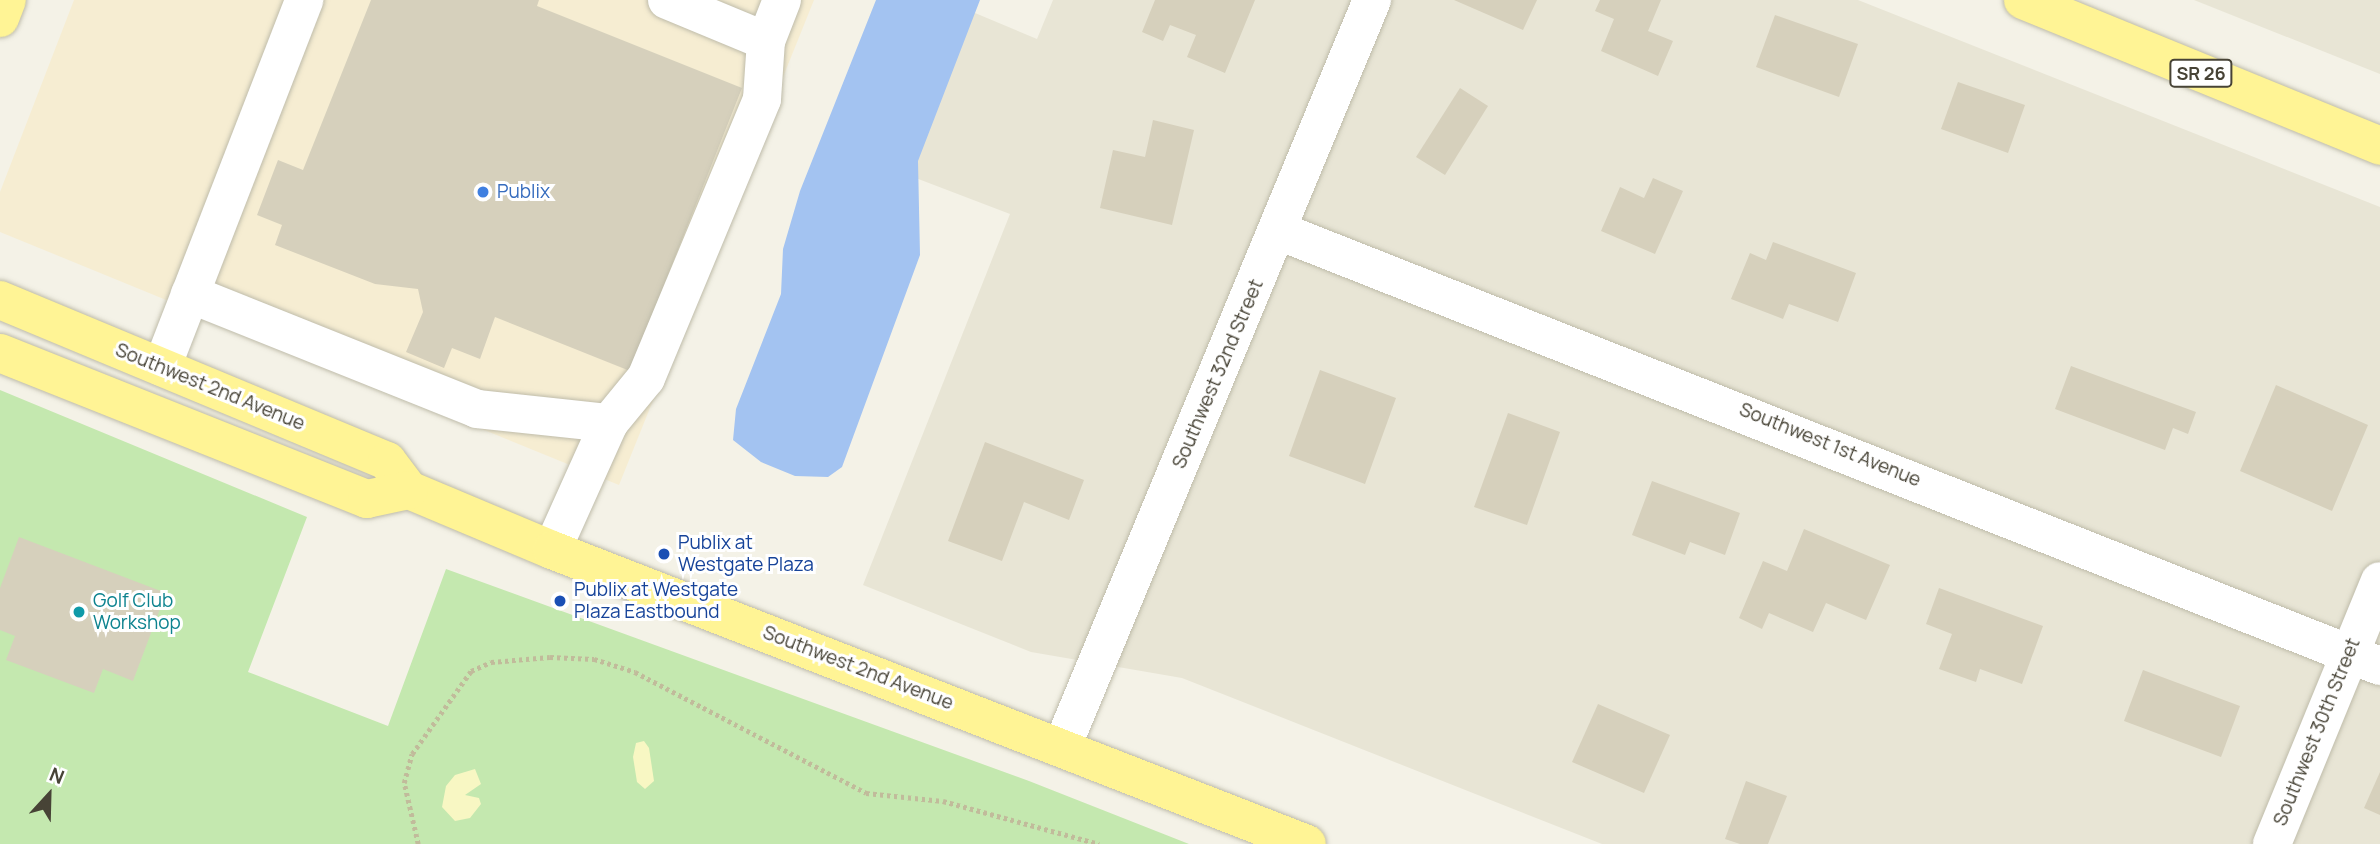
<!DOCTYPE html>
<html>
<head>
<meta charset="utf-8">
<style>
  body { margin:0 }
  #map { position:relative; width:2380px; height:844px; overflow:hidden; background:#f4f2e7; font-family:Manrope,sans-serif }
  div>[style] { position:absolute }
  [style*='--x'] { left:calc(var(--x)*1px); top:calc(var(--y)*1px); width:calc(var(--w)*1px); rotate:calc(var(--a)*1deg) }
  .residential>* { inset:0; background:#e8e5d5 }
  .commercial>* { inset:0; background:#f6edd2 }
  .green>* { inset:0; background:#c4e8af }
  .sand>* { inset:0; background:#f8f7c3 }
  .water>* { inset:0; background:#a3c3f1 }
  .building>* { inset:0; background:#d6d0bc }
  .path>* { height:4.5px; margin-top:-2.25px; transform-origin:0; background:repeating-linear-gradient(90deg,#c1bb9b 0 3.5px,transparent 0 7px) }
  .roads { filter:drop-shadow(0 0 2px #bfbcaa) drop-shadow(0 0 2px #bfbcaa) }
  .minor>* { height:38px; margin:-19px; padding:0 19px; transform-origin:19px; border-radius:19px; background:#fff }
  .major>* { height:38px; margin:-19px; padding:0 19px; transform-origin:19px; border-radius:19px; background:#fff495 }
  .dots>* { width:19px; height:19px; translate:-50% -50%; box-sizing:border-box; border:4px solid #fff; border-radius:50% }
  span { translate:-50% -50%; white-space:nowrap; text-align:center; line-height:1.15; -webkit-text-stroke:6px #fff; paint-order:stroke }
  .shield-label span { padding:2px 5px; background:#fff; border:2px solid; border-radius:5px; -webkit-text-stroke-width:0 }
  .shield-label { font-size:18px; color:#474336; font-weight:700 }
  .shop-label { font-size:19px; color:#366cbe }
  .left { translate:0 -50%; text-align:left }
  .street-label { font-size:19px; color:#474336 }
  .transit-label { font-size:19px; color:#164399 }
  .culture-label { font-size:19px; color:#0d838f }
  .north { position:absolute; left:14px; top:760px; width:70px; height:70px; -webkit-text-stroke:5px #fff; paint-order:stroke; rotate:22deg; font-size:19px; font-weight:700; line-height:28px; text-align:center; color:#474336 }
  .north::after { content:''; display:block; margin:auto; width:24px; height:32px; background:#474336; clip-path:polygon(50% 0,100% 100%,50% 72%,0 100%) }
</style>
</head>
<body>
<div id="map">
  <div class="residential">
    <i style="clip-path:polygon(944px 0,1037px 39px,1053px 0,1858px 0,2380px 207px,2380px 844px,1602px 844px,1182px 678px,1031px 652px,863px 585px,1010px 214px,866px 159px)"></i>
    <i style="clip-path:polygon(2194px 0,2380px 0,2380px 74px)"></i>
  </div>
  <div class="commercial">
    <i style="clip-path:polygon(74px 0,814px 0,619px 485px,0 232px,0 192px)"></i>
  </div>
  <div class="green">
    <i style="clip-path:polygon(0 390px,307px 517px,248px 672px,388px 726px,446px 569px,1029px 781px,1189px 844px,0 844px)"></i>
  </div>
  <div class="sand">
    <i style="clip-path:polygon(644px 741px,649px 748px,654px 781px,645px 789px,637px 782px,633px 757px,636px 743px)"></i>
    <i style="clip-path:polygon(475px 769px,481px 784px,465px 795px,479px 798px,481px 804px,470px 818px,455px 821px,442px 807px,446px 786px,455px 775px)"></i>
  </div>
  <div class="water">
    <i style="clip-path:polygon(876px 0,980px 0,918px 161px,920px 255px,842px 467px,828px 477px,795px 476px,761px 462px,733px 440px,736px 409px,781px 294px,783px 249px,800px 191px)"></i>
  </div>
  <div class="building">
    <i style="clip-path:polygon(371px 0,539px 0,537px 6px,742px 88px,630px 371px,495px 317px,480px 359px,452px 348px,444px 368px,406px 352px,423px 312px,418px 289px,375px 284px,275px 245px,282px 225px,257px 215px,278px 160px,303px 170px)"></i>
    <i style="clip-path:polygon(1155px 0,1255px 0,1225px 73px,1187px 57px,1196px 35px,1170px 25px,1163px 41px,1142px 32px)"></i>
    <i style="clip-path:polygon(1454px 0,1537px 0,1523px 30px)"></i>
    <i style="clip-path:polygon(1600px 0,1661px 0,1648px 31px,1673px 41px,1658px 76px,1601px 51px,1614px 19px,1595px 11px)"></i>
    <i style="clip-path:polygon(1775px 15px,1858px 44px,1839px 97px,1756px 67px)"></i>
    <i style="clip-path:polygon(1958px 82px,2025px 105px,2008px 153px,1941px 129px)"></i>
    <i style="clip-path:polygon(1460px 88px,1488px 106px,1445px 175px,1416px 157px)"></i>
    <i style="clip-path:polygon(1153px 120px,1194px 130px,1172px 225px,1100px 208px,1113px 150px,1145px 157px)"></i>
    <i style="clip-path:polygon(1653px 178px,1683px 191px,1655px 254px,1601px 231px,1620px 187px,1644px 198px)"></i>
    <i style="clip-path:polygon(1773px 242px,1856px 273px,1838px 322px,1789px 304px,1783px 319px,1731px 299px,1750px 253px,1766px 260px)"></i>
    <i style="clip-path:polygon(2071px 366px,2196px 412px,2188px 434px,2173px 428px,2165px 450px,2055px 409px)"></i>
    <i style="clip-path:polygon(1320px 370px,1396px 398px,1365px 484px,1289px 456px)"></i>
    <i style="clip-path:polygon(2276px 385px,2368px 425px,2332px 511px,2240px 471px)"></i>
    <i style="clip-path:polygon(1508px 413px,1560px 432px,1527px 525px,1474px 507px)"></i>
    <i style="clip-path:polygon(985px 442px,1084px 480px,1069px 520px,1024px 502px,1002px 561px,948px 541px)"></i>
    <i style="clip-path:polygon(1652px 481px,1740px 513px,1725px 555px,1690px 542px,1685px 555px,1632px 535px)"></i>
    <i style="clip-path:polygon(1804px 529px,1890px 565px,1866px 620px,1826px 603px,1813px 632px,1769px 613px,1762px 629px,1739px 618px,1763px 561px,1787px 571px)"></i>
    <i style="clip-path:polygon(19px 537px,166px 593px,133px 681px,103px 669px,94px 693px,6px 660px,15px 636px,0 630px,0 588px)"></i>
    <i style="clip-path:polygon(1939px 588px,2043px 626px,2022px 684px,1980px 669px,1976px 682px,1939px 669px,1952px 634px,1926px 624px)"></i>
    <i style="clip-path:polygon(2143px 670px,2240px 706px,2221px 757px,2124px 721px)"></i>
    <i style="clip-path:polygon(1598px 704px,1670px 735px,1644px 793px,1572px 762px)"></i>
    <i style="clip-path:polygon(2380px 772px,2380px 815px,2364px 808px)"></i>
    <i style="clip-path:polygon(1746px 781px,1787px 796px,1768px 844px,1740px 844px,1725px 839px)"></i>
  </div>
  <div class="path">
    <i style="--x:418;--y:844;--w:63;--a:-102.9"></i>
    <i style="--x:404;--y:783;--w:30;--a:-75"></i>
    <i style="--x:412;--y:754;--w:102;--a:-54.6"></i>
    <i style="--x:471;--y:671;--w:22;--a:-24"></i>
    <i style="--x:491;--y:662;--w:59;--a:-4.8"></i>
    <i style="--x:550;--y:657;--w:44;--a:2.6"></i>
    <i style="--x:594;--y:659;--w:43;--a:17.6"></i>
    <i style="--x:635;--y:672;--w:261;--a:27.6"></i>
    <i style="--x:866;--y:793;--w:77;--a:5.9"></i>
    <i style="--x:943;--y:801;--w:162;--a:15.4"></i>
  </div>
  <div class="roads">
    <div class="minor">
      <i style="--x:667;--y:0;--w:107;--a:22.5"></i>
      <i style="--x:766;--y:41;--w:44;--a:-68.7"></i>
      <i style="--x:1279;--y:231;--w:1184;--a:21.56"></i>
      <i style="--x:190;--y:294;--w:309;--a:21.8"></i>
      <i style="--x:477;--y:409;--w:133;--a:6.1"></i>
      <i style="--x:162;--y:367;--w:394;--a:-68.8"></i>
      <i style="--x:552;--y:550;--w:139;--a:-65.8"></i>
      <i style="--x:609;--y:423;--w:58;--a:-50.6"></i>
      <i style="--x:646;--y:378;--w:302;--a:-67.4"></i>
      <i style="--x:762;--y:99;--w:58;--a:-86.1"></i>
      <i style="--x:1062;--y:747;--w:809;--a:-67.46"></i>
      <i style="--x:2272;--y:844;--w:284;--a:-67.7"></i>
    </div>
    <div class="major">
      <i style="--x:2023;--y:0;--w:386;--a:22.2"></i>
      <i style="--x:0;--y:18;--w:19;--a:-69"></i>
      <i style="--x:0;--y:300;--w:419;--a:22.6"></i>
      <i style="--x:387;--y:461;--w:36;--a:53"></i>
      <i style="--x:409;--y:490;--w:155;--a:22.8"></i>
      <i style="--x:552;--y:550;--w:810;--a:21.28"></i>
      <i style="--x:0;--y:353;--w:395;--a:21.7"></i>
      <i style="--x:367;--y:499;--w:43;--a:-12.1"></i>
    </div>
  </div>
  <div class="dots">
    <i style="left:483px;top:192px;background:#3f7fe0"></i>
    <i style="left:664px;top:554px;background:#1a4fb4"></i>
    <i style="left:560px;top:601px;background:#1a4fb4"></i>
    <i style="left:79px;top:612px;background:#0f9aa8"></i>
  </div>
  <div class="shield-label">
    <span style="left:2201px;top:73px">SR 26</span>
  </div>
  <div class="shop-label">
    <span class="left" style="left:497px;top:192px">Publix</span>
  </div>
  <div class="street-label">
    <span style="left:1218px;top:374px;rotate:-67deg">Southwest 32nd Street</span>
    <span style="left:210px;top:387px;rotate:22deg">Southwest 2nd Avenue</span>
    <span style="left:1830px;top:445px;rotate:22deg">Southwest 1st Avenue</span>
    <span style="left:858px;top:668px;rotate:21deg">Southwest 2nd Avenue</span>
    <span style="left:2317px;top:732px;rotate:-68deg">Southwest 30th Street</span>
  </div>
  <div class="transit-label">
    <span class="left" style="left:678px;top:554px">Publix at<br>Westgate Plaza</span>
    <span class="left" style="left:574px;top:601px">Publix at Westgate<br>Plaza Eastbound</span>
  </div>
  <div class="culture-label">
    <span class="left" style="left:93px;top:612px">Golf Club<br>Workshop</span>
  </div>
  <div class="north">N</div>
</div>
</body>
</html>
